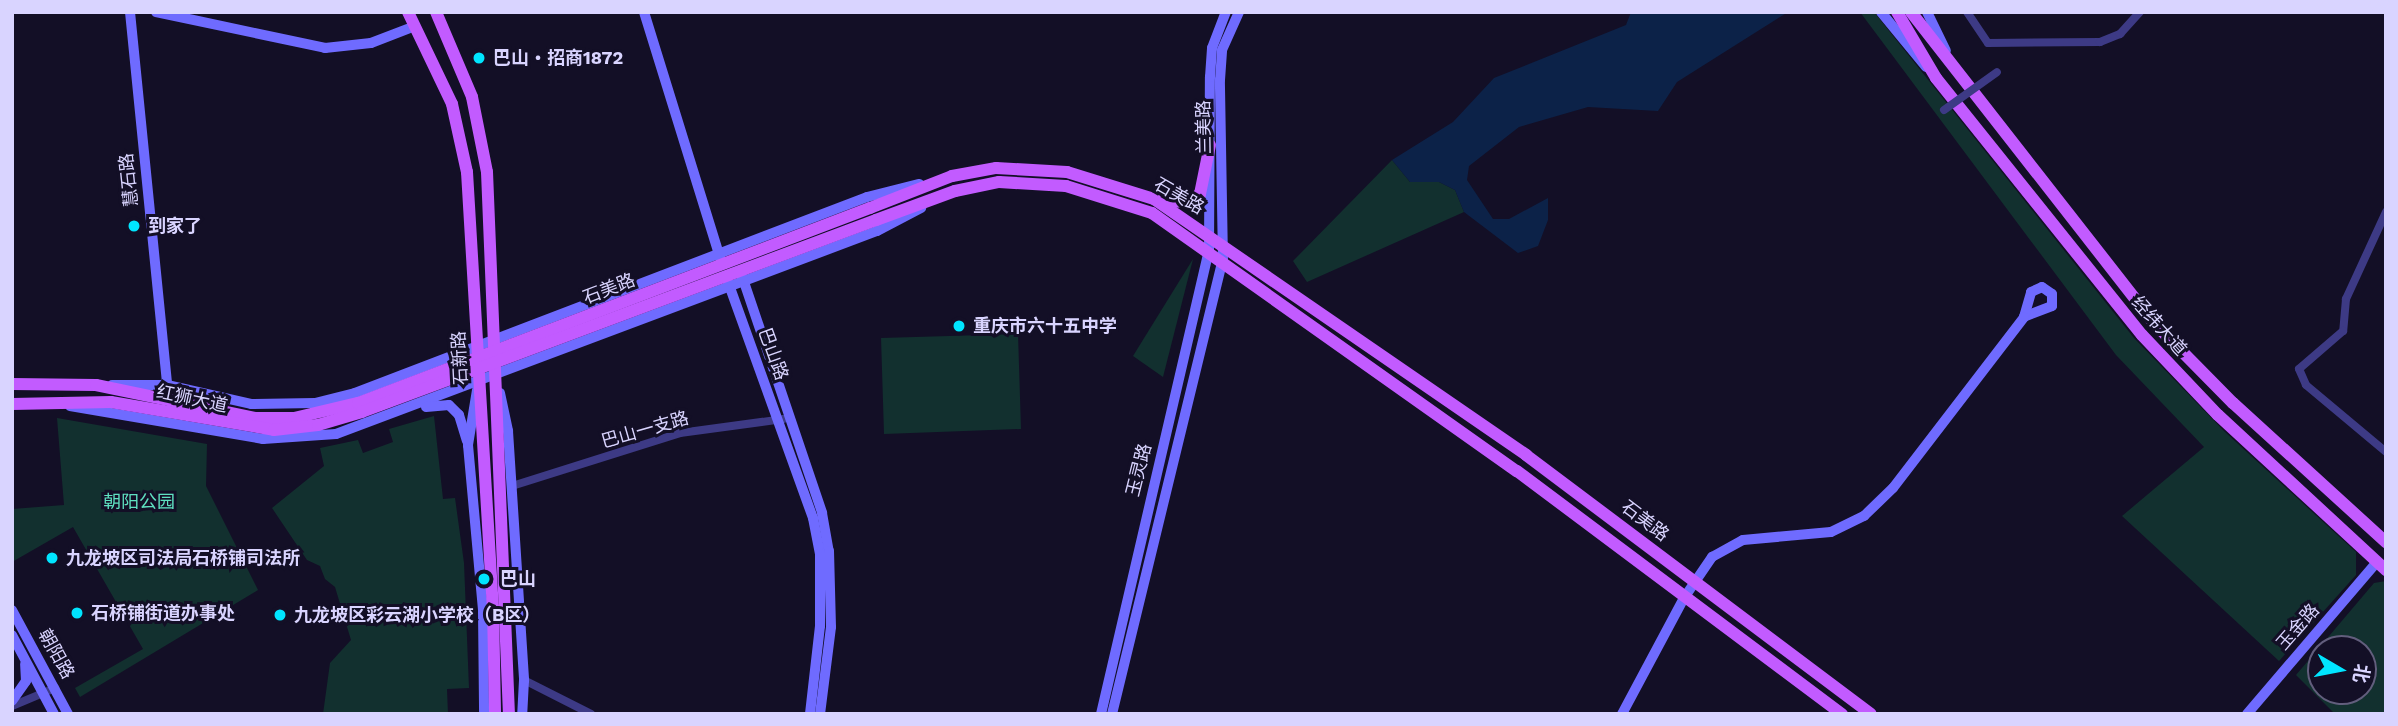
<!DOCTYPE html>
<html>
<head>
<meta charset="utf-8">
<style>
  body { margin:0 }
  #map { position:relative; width:2398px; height:726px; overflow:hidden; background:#130f26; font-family:"Work Sans","Noto Sans SC",sans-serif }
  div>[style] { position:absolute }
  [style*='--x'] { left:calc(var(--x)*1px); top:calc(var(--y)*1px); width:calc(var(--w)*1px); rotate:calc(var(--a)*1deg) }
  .green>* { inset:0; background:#12302f }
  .water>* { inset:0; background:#0c2248 }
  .street>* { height:8px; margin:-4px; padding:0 4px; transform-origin:4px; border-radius:4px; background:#3d3a85 }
  .secondary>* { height:10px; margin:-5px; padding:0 5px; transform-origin:5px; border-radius:5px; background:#6f6bff }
  .primary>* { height:12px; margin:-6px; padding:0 6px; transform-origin:6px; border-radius:6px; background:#c25bff }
  .street-bridge>* { height:8px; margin:-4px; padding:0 4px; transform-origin:4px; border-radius:4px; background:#3d3a85 }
  .primary-bridge>* { height:12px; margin:-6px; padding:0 6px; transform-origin:6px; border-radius:6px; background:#c25bff }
  .dots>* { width:19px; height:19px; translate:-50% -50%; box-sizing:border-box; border:4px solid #130f26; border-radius:50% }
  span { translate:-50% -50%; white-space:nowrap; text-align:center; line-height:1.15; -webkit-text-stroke:6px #130f26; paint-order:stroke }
  .poi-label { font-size:18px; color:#d9d4ff; font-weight:700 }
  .left { translate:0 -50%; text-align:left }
  .street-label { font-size:18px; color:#d9d4ff }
  .park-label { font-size:18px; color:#5fe0c0 }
  .frame { position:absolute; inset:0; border:14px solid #d9d4ff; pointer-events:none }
  .north { position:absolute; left:2307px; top:635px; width:70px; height:70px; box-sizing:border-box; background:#130f26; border:2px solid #625e7d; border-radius:50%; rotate:100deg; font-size:19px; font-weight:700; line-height:28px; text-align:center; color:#d9d4ff }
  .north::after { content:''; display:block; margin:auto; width:24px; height:32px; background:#00e5ff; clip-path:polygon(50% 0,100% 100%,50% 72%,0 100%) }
</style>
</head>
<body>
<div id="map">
  <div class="green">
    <i style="clip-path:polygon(1860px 12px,1874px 12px,2134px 338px,2224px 431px,2356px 552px,2356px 575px,2279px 661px,2122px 516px,2204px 447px,2116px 355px)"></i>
    <i style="clip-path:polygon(1392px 160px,1410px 182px,1439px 182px,1455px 190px,1464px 212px,1307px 282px,1293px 261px)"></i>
    <i style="clip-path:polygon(1193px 259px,1163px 377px,1133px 356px)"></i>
    <i style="clip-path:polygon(1018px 334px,1021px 429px,884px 434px,881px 338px)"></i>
    <i style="clip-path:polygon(434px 416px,443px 499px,455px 498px,464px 563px,469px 688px,447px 689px,448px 714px,323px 714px,330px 663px,351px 640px,335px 587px,325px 579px,320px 566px,307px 560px,272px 508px,324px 466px,320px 448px,358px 440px,363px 453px,393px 442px,389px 429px)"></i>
    <i style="clip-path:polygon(57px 418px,207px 444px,206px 486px,258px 590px,80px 697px,75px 688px,143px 649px,73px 527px,12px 562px,12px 509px,64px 505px)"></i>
    <i style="clip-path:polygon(evenodd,2386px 581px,2386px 714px,2335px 714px,2296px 675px,2374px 583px,2386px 581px,2363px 649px,2363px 691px,2321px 691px,2321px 649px,2363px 649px)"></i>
  </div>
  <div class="water">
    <i style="clip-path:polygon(1631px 12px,1788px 12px,1677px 82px,1658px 111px,1588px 107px,1519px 127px,1469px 166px,1467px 180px,1493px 219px,1509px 219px,1548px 198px,1548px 220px,1538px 246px,1518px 253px,1464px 212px,1455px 190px,1439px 182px,1410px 182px,1392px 160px,1453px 122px,1494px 78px,1626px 25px)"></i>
  </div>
  <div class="street">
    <i style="--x:1967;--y:12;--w:37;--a:56"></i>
    <i style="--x:1988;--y:43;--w:112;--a:-0.5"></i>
    <i style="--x:2100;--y:42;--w:22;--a:-22"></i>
    <i style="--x:2120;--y:34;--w:30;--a:-48"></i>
    <i style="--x:2386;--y:212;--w:96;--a:114.7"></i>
    <i style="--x:2346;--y:299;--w:32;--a:95"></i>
    <i style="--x:2343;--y:331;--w:58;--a:139.2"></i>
    <i style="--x:2299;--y:369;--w:17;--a:66"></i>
    <i style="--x:2306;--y:385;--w:104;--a:39.9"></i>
    <i style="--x:512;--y:486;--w:176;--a:-17.5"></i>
    <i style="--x:680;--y:433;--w:104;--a:-7.7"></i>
    <i style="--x:524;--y:680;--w:75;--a:26.9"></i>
    <i style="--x:12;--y:706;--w:47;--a:-22.7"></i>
  </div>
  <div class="secondary">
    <i style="--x:130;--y:12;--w:375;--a:84.3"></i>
    <i style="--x:156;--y:12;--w:173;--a:12"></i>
    <i style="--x:325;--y:48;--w:46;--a:-6.2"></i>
    <i style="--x:371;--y:43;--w:47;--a:-21.1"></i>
    <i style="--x:644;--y:12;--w:260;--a:72.8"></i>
    <i style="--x:1881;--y:12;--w:71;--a:50.7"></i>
    <i style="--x:1927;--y:12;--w:43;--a:64"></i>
    <i style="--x:742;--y:276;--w:250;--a:71.3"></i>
    <i style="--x:822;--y:513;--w:39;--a:80"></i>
    <i style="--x:829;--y:551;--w:76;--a:88.5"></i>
    <i style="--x:831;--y:627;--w:88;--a:97.2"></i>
    <i style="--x:728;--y:282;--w:251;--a:70.2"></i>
    <i style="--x:813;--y:518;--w:36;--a:79"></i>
    <i style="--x:820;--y:553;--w:73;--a:90"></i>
    <i style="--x:820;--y:626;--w:89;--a:96.5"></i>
    <i style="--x:2042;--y:287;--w:12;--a:35"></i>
    <i style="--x:2052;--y:294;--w:12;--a:90"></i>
    <i style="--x:2052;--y:306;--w:30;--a:159"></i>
    <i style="--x:2024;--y:317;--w:26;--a:-74"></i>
    <i style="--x:2031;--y:292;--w:12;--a:-24"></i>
    <i style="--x:112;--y:385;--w:55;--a:0"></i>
    <i style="--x:167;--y:385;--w:86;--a:12.7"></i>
    <i style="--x:251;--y:404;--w:64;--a:-0.9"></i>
    <i style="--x:315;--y:403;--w:41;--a:-14"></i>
    <i style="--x:355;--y:393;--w:548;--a:-20.95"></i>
    <i style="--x:867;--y:197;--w:54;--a:-14"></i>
    <i style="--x:477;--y:390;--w:56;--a:99.3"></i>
    <i style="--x:468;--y:445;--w:167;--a:84.8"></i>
    <i style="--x:483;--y:611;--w:103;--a:89.4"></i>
    <i style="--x:500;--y:393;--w:39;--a:78"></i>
    <i style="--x:508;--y:431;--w:250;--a:86.3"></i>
    <i style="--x:524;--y:680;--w:34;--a:93"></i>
    <i style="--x:70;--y:406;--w:196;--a:9.7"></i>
    <i style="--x:263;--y:439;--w:73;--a:-3.9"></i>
    <i style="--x:336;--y:434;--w:578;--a:-20.57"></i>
    <i style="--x:877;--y:231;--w:50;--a:-27.6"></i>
    <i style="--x:426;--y:407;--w:23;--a:-5"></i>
    <i style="--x:449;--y:405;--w:14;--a:45"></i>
    <i style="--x:459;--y:415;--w:27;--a:73"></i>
    <i style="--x:12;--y:610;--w:118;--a:61.7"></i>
    <i style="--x:12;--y:635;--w:89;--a:62"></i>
    <i style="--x:12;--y:701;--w:24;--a:-55"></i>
    <i style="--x:26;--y:681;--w:17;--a:-93"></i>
    <i style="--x:1101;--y:714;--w:476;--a:-76.9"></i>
    <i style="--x:1209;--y:250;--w:173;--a:-89.7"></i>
    <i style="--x:1210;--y:77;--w:29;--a:-86"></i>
    <i style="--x:1212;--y:48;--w:39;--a:-69"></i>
    <i style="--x:1112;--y:714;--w:467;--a:-76.3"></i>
    <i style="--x:1223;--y:260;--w:180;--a:-91"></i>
    <i style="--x:1220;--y:80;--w:30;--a:-86"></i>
    <i style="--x:1222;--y:50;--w:42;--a:-65.9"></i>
    <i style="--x:1622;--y:714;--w:132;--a:-61.9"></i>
    <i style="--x:1684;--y:598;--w:50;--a:-55.7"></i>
    <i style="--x:1712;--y:557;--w:35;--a:-29"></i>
    <i style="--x:1743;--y:540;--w:88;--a:-5.2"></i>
    <i style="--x:1831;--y:532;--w:37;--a:-26"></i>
    <i style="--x:1864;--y:516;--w:40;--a:-44"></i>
    <i style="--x:1893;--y:488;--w:215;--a:-52.5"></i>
    <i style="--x:2247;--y:714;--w:200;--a:-49.5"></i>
  </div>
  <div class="primary">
    <i style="--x:408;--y:12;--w:102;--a:64.4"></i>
    <i style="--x:452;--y:104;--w:70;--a:77.6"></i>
    <i style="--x:467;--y:172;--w:436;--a:86.6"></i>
    <i style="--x:493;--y:607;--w:107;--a:88.9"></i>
    <i style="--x:436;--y:12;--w:92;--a:67"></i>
    <i style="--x:472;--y:97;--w:76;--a:78.7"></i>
    <i style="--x:487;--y:172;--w:542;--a:87.68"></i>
    <i style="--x:1897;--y:12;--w:77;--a:59.4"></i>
    <i style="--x:1936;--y:78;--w:329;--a:51.3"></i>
    <i style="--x:2142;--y:335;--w:110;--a:46.5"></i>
    <i style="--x:2218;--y:415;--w:229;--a:42.7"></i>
    <i style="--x:1911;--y:12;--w:393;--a:52"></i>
    <i style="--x:2153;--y:322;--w:114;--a:45.4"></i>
    <i style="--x:2233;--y:403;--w:207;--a:42.3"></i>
    <i style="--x:1165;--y:202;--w:24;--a:-2"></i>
    <i style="--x:1189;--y:201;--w:13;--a:-32"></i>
    <i style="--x:1200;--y:194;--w:50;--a:-78.5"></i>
    <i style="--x:870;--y:208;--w:88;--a:-21.3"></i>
    <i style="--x:952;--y:176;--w:45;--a:-10.3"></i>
    <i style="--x:996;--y:168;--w:71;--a:3.2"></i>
    <i style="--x:1067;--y:172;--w:91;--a:17.2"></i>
    <i style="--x:1154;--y:199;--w:452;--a:34.5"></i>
    <i style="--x:1526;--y:455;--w:431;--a:36.9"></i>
    <i style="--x:876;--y:220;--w:84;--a:-20.2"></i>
    <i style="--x:955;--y:191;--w:45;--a:-11.6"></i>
    <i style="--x:999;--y:182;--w:67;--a:3.4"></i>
    <i style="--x:1066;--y:186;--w:90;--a:17.4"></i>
    <i style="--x:1152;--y:213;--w:447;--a:35.3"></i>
    <i style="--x:1517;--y:471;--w:406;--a:36.8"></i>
    <i style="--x:12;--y:384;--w:84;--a:0.7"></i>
    <i style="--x:96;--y:385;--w:162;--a:11.7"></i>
    <i style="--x:255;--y:418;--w:39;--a:0"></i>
    <i style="--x:294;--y:418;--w:66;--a:-13.2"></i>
    <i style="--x:12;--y:404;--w:99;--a:-1.2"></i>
    <i style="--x:111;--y:402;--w:165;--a:9.7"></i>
    <i style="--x:274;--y:430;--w:44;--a:-6.5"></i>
    <i style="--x:318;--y:425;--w:46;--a:-16.5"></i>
  </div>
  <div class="street-bridge">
    <i style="--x:1944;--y:110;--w:65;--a:-35.6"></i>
  </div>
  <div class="primary-bridge">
    <i style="--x:358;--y:403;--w:548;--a:-20.85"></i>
    <i style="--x:362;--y:412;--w:549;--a:-20.48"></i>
  </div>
  <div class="dots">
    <i style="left:479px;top:58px;background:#00e5ff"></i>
    <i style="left:134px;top:226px;background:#00e5ff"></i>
    <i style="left:959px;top:326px;background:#00e5ff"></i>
    <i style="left:52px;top:558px;background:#00e5ff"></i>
    <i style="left:484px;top:579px;background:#00e5ff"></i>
    <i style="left:77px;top:613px;background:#00e5ff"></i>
    <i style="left:280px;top:615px;background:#00e5ff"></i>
  </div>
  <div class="poi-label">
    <span class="left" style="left:493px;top:58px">巴山‧招商1872</span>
    <span class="left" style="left:148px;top:226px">到家了</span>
    <span class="left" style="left:973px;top:326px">重庆市六十五中学</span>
    <span class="left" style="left:66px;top:558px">九龙坡区司法局石桥铺司法所</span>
    <span class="left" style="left:500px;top:579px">巴山</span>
    <span class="left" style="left:91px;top:613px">石桥铺街道办事处</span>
    <span class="left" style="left:294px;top:615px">九龙坡区彩云湖小学校（B区）</span>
  </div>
  <div class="street-label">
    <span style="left:1204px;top:127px;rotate:-91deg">兰美路</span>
    <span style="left:129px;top:180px;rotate:-96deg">慧石路</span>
    <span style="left:1179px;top:196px;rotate:30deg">石美路</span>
    <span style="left:609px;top:289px;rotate:-21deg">石美路</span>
    <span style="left:2159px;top:326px;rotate:48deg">经纬大道</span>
    <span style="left:773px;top:354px;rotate:70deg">巴山路</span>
    <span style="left:460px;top:358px;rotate:-93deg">石新路</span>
    <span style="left:192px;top:399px;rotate:12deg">红狮大道</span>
    <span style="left:645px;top:430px;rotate:-16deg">巴山一支路</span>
    <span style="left:1139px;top:470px;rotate:-76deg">玉灵路</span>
    <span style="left:1645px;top:521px;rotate:37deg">石美路</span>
    <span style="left:2298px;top:627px;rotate:-49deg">玉金路</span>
    <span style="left:56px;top:654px;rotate:61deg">朝阳路</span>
  </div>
  <div class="park-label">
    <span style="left:139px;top:502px">朝阳公园</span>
  </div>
  <div class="frame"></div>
  <div class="north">北</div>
</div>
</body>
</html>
